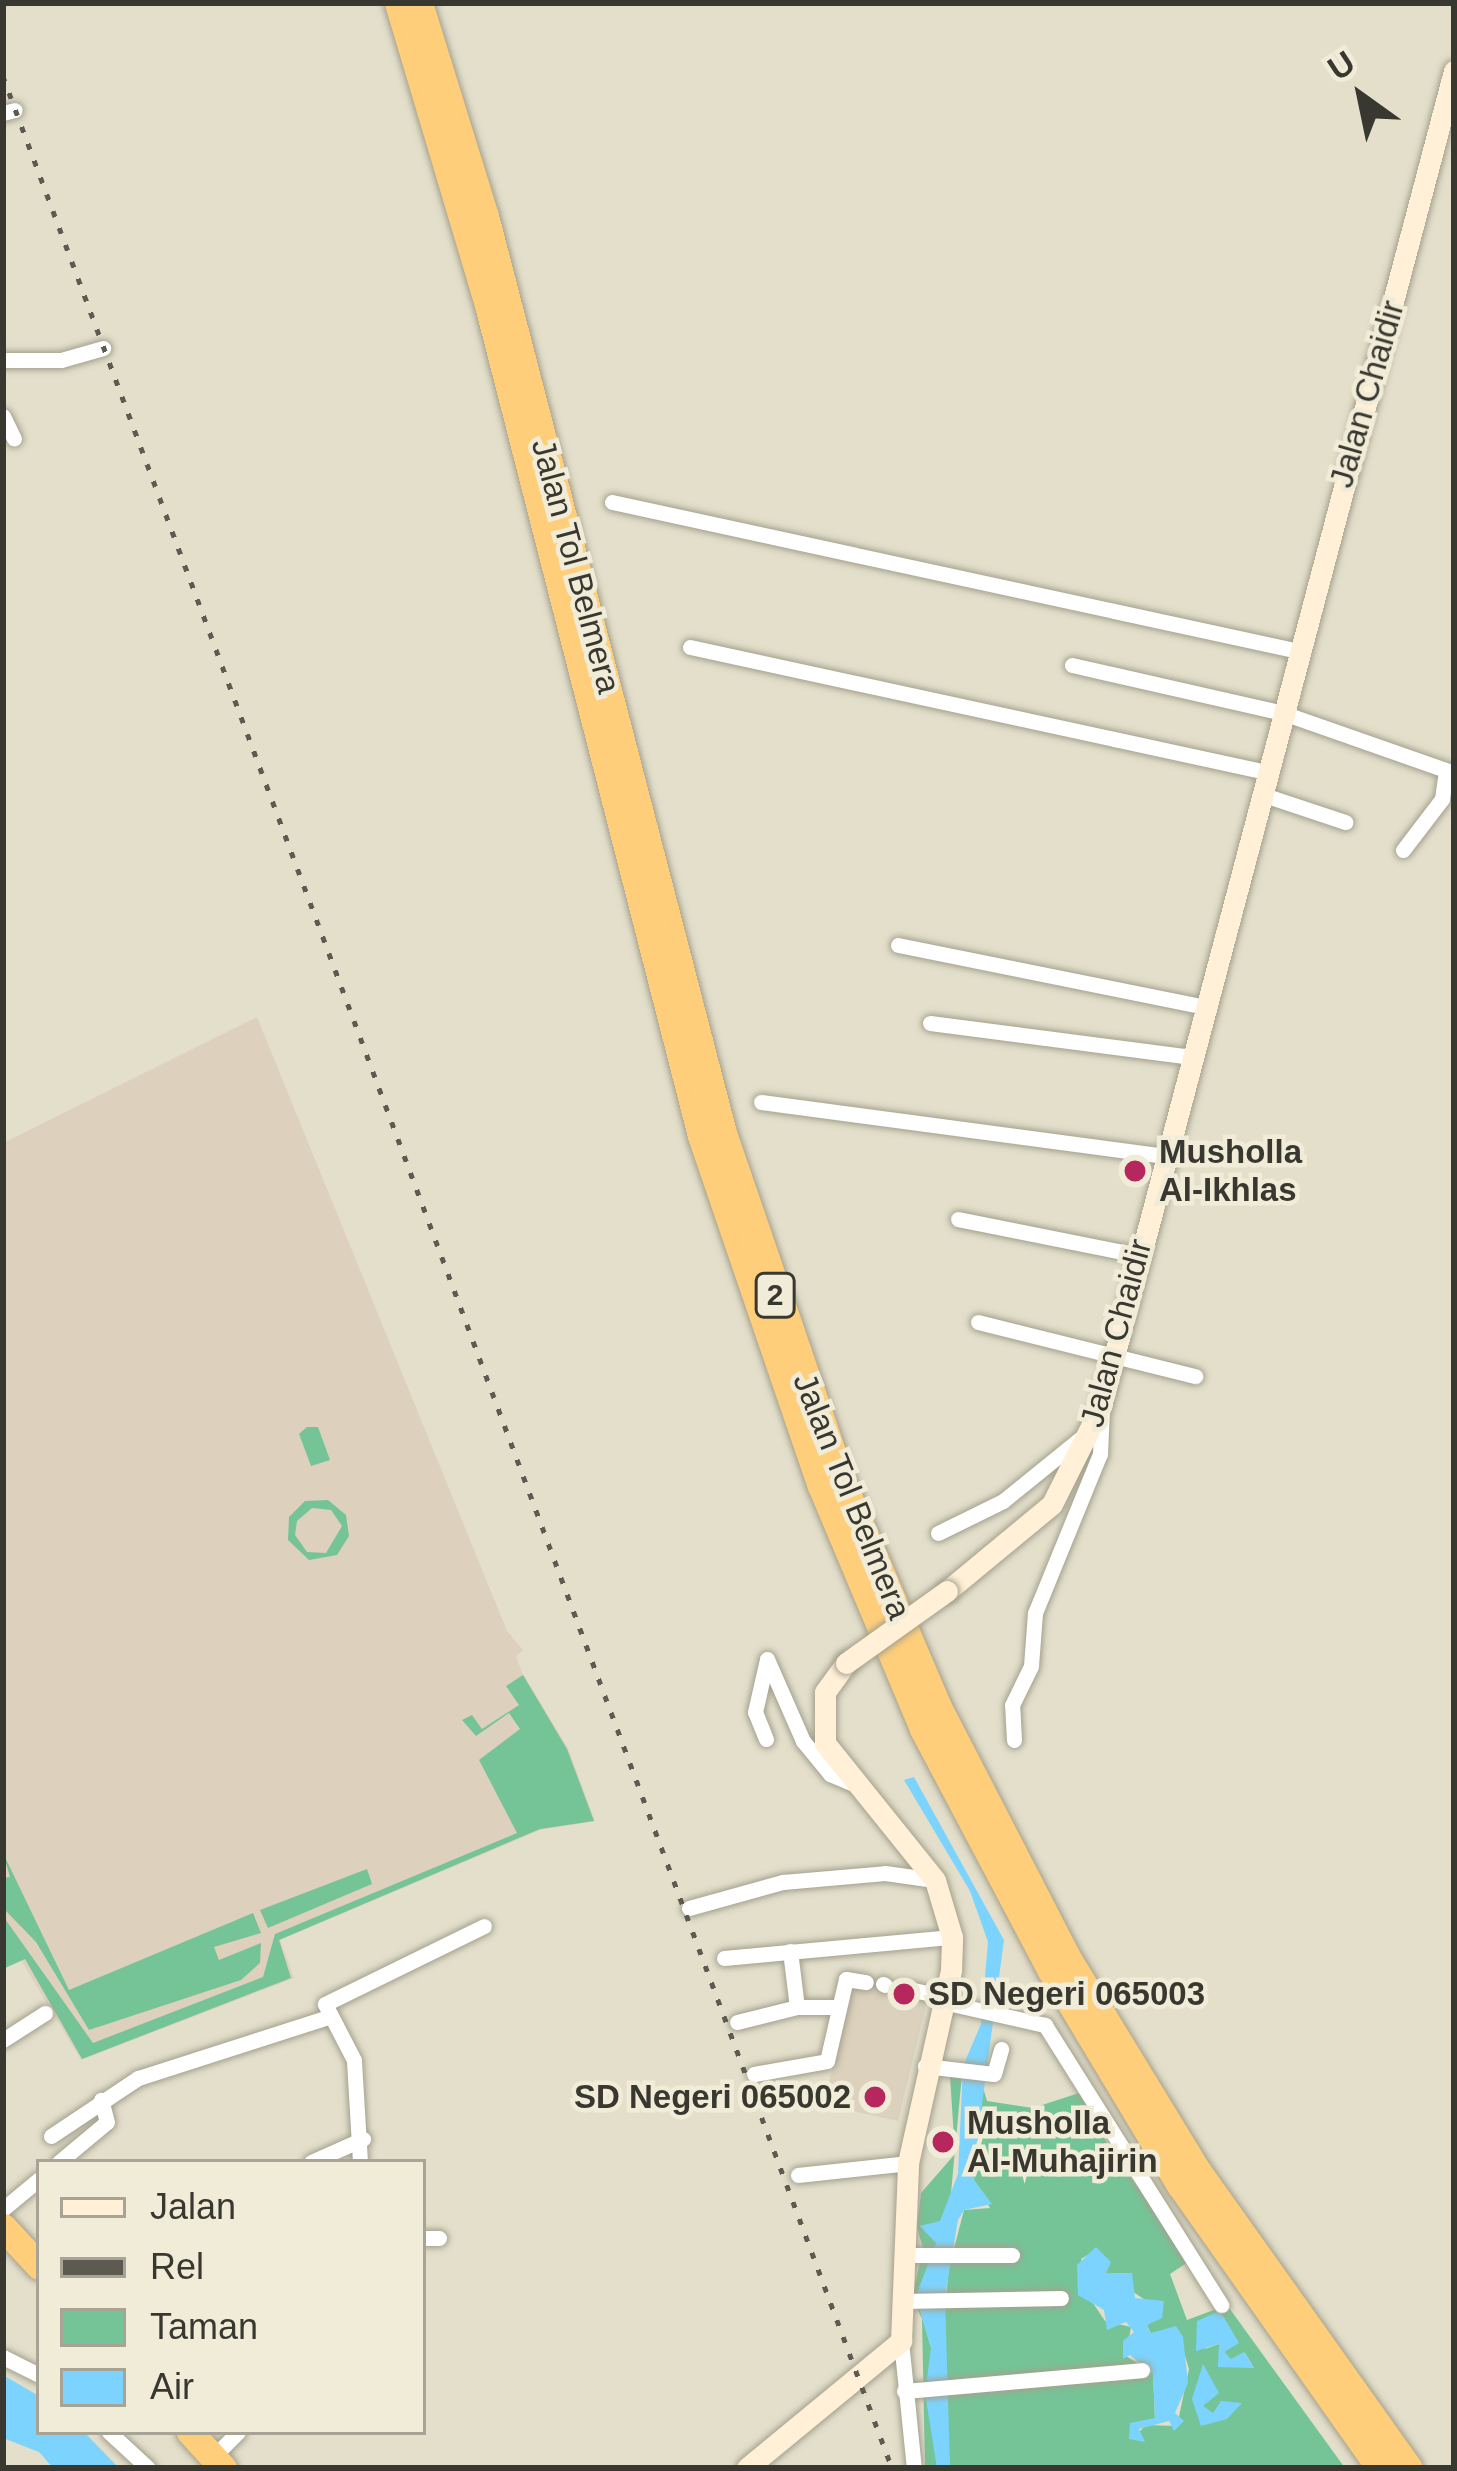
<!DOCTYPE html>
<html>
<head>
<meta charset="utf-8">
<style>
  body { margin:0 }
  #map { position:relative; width:1457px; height:2471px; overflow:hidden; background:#e3dfcb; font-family:Helvetica,sans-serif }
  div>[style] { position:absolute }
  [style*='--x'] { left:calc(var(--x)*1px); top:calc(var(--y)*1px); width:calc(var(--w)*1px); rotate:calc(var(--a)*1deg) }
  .industrial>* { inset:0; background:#ddd0bd }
  .education>* { inset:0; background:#dbd1bc }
  .green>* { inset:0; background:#75c497 }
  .water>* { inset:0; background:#7cd4fe }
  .roads { filter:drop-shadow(0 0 3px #a4a18e) drop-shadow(0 0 3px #a4a18e) }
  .street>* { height:15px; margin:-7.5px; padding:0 7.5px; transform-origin:7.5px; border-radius:7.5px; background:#fff }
  .secondary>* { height:21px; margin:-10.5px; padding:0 10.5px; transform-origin:10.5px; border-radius:10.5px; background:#fff0d7 }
  .highway>* { height:27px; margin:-13.5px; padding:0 13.5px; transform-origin:13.5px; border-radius:13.5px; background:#ffce7b }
  .rail>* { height:4.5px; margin-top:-2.25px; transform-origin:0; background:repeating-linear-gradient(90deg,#5d5b51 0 6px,transparent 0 18px) }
  .bridges { filter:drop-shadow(0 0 3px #a4a18e) drop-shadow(0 0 3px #a4a18e) }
  .secondary-bridge>* { height:21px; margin:-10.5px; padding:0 10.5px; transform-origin:10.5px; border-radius:10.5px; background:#fff0d7 }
  .dots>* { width:33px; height:33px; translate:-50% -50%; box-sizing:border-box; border:6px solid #f0ecd8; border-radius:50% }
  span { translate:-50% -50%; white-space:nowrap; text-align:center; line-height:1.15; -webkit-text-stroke:9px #f0ecd8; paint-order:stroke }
  .shield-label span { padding:3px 9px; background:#f0ecd8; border:3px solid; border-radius:9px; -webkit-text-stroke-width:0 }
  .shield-label { font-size:30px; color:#393830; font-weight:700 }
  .street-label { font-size:33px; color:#393830 }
  .poi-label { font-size:33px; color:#393830; font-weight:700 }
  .left { translate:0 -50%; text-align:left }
  .right { translate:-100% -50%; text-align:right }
  .frame { position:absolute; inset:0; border:6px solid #393830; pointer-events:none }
  .legend { position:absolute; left:36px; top:2159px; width:390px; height:276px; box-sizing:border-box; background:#f0ecd8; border:3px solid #a7a495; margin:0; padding:15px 21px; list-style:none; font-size:36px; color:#393830 }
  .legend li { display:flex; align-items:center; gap:24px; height:60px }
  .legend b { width:60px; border:3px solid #a7a495 }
  .north { position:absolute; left:1301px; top:36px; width:120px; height:120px; -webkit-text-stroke:9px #f0ecd8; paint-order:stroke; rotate:327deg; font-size:33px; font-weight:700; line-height:48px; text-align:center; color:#393830 }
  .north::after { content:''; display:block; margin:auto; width:42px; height:54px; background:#393830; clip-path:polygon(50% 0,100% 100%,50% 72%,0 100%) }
</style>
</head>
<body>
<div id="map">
  <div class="industrial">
    <i style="clip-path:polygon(257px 1017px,507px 1631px,523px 1650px,516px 1657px,523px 1674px,568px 1748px,595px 1821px,540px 1830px,280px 1940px,294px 1978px,81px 2060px,3px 1930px,3px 1143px)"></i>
  </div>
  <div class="education">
    <i style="clip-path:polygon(848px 1981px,929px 1993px,898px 2121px,825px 2105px)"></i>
  </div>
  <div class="green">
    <i style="clip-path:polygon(307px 1427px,318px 1427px,330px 1460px,311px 1466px,299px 1434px)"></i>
    <i style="clip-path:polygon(evenodd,328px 1500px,346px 1515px,349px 1536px,337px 1555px,309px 1560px,288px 1540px,289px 1517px,305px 1501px,328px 1500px,312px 1508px,331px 1510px,342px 1526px,326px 1553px,307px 1552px,295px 1535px,297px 1521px,312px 1508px)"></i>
    <i style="clip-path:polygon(523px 1675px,567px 1749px,594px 1821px,540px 1829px,279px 1940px,291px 1978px,82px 2059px,25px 1959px,3px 1969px,3px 1916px,93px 2043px,263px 1977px,275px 1934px,517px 1833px,479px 1760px,520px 1729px,509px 1713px,476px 1736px,462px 1720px,472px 1715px,482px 1729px,519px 1705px,506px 1686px)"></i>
    <i style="clip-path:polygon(3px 1853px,69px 1990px,253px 1913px,261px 1933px,214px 1947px,219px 1960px,261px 1943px,260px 1963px,241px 1980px,89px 2030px,36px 1942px,3px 1908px,3px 1878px,10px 1877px)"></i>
    <i style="clip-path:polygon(367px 1869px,372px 1884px,268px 1928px,260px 1910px)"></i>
    <i style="clip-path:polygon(962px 2074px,950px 2204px,940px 2222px,920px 2226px,937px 2243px,916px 2296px,931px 2348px,937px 2468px,925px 2468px,922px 2319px,912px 2297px,923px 2249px,917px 2227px,921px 2193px,955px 2154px,950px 2076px)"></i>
    <i style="clip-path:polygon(evenodd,980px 2078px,987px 2101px,1033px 2108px,1079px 2093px,1112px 2152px,1191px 2260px,1170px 2274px,1187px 2320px,1227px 2305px,1345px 2468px,950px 2468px,941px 2346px,949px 2268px,964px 2210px,990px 2208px,974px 2181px,980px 2078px,1096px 2250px,1105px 2273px,1160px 2310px,1147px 2325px,1151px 2334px,1179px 2336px,1189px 2369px,1177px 2426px,1146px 2425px,1135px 2436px,1134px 2428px,1155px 2419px,1153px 2373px,1126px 2356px,1131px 2327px,1105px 2321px,1091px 2300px,1081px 2259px,1096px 2250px,980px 2078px,1220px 2312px,1238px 2342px,1224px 2352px,1231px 2360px,1245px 2353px,1254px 2368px,1228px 2365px,1219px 2344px,1205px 2349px,1220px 2312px)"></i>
  </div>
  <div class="water">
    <i style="clip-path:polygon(914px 1777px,1004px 1940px,974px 2164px,974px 2180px,992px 2204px,964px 2210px,958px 2220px,945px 2296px,950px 2468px,937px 2468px,925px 2393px,931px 2348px,916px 2296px,936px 2243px,920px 2226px,940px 2221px,958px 2174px,963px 2066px,981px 2024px,988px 1942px,970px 1891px,904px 1780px)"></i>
    <i style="clip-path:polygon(1096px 2247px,1111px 2262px,1106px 2273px,1132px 2273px,1135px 2298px,1164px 2301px,1162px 2318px,1147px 2325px,1151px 2333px,1176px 2326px,1183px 2337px,1188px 2383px,1175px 2413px,1184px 2421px,1174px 2431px,1169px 2421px,1139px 2429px,1145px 2442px,1129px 2439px,1130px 2423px,1155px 2418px,1153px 2374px,1130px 2355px,1123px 2359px,1123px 2341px,1134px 2332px,1126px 2322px,1107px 2330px,1104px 2310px,1078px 2295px,1077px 2265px)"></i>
    <i style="clip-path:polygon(1220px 2311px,1239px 2343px,1224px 2352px,1231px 2359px,1244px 2352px,1254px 2368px,1218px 2367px,1219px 2344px,1196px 2351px,1197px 2321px)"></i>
    <i style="clip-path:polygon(1203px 2364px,1219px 2393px,1203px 2406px,1213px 2413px,1221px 2401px,1242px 2403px,1227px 2419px,1201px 2426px,1192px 2399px)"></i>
    <i style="clip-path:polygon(3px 2375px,39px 2396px,39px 2432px,84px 2432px,119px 2468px,53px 2468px,39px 2452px,3px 2438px)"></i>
  </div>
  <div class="roads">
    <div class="street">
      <i style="--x:3;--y:113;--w:12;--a:-14"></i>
      <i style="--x:3;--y:360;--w:58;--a:0"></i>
      <i style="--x:61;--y:360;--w:44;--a:-15.9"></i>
      <i style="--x:3;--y:416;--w:25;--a:64"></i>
      <i style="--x:612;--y:502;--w:702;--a:12.25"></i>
      <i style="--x:690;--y:647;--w:589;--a:12.24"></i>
      <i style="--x:1072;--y:665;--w:216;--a:12.8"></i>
      <i style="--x:1283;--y:713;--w:181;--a:19.3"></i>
      <i style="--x:1261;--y:794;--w:89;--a:18.4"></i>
      <i style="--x:1403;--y:850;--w:64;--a:-52.6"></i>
      <i style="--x:1442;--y:799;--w:27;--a:-82"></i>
      <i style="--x:898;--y:945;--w:313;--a:11.4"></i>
      <i style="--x:930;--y:1023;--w:264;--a:7.4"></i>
      <i style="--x:761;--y:1102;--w:408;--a:7.6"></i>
      <i style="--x:958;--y:1219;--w:184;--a:11.3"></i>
      <i style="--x:978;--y:1322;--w:224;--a:14"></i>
      <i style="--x:938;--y:1533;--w:72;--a:-26.2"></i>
      <i style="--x:1003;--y:1501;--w:108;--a:-39"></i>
      <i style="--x:766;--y:1739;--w:29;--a:-112"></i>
      <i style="--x:755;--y:1712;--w:54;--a:-77.2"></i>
      <i style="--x:767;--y:1659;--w:90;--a:66.3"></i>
      <i style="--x:803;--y:1741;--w:43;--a:50.7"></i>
      <i style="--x:830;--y:1774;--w:26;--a:23"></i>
      <i style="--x:1014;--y:1740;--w:35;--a:-93"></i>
      <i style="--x:1012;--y:1705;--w:43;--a:-64"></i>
      <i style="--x:1031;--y:1666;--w:53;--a:-85.7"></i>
      <i style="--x:1035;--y:1613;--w:172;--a:-67.8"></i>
      <i style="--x:1100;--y:1454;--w:45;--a:-87.5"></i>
      <i style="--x:689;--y:1908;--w:98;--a:-15.5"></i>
      <i style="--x:783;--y:1882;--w:102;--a:-5"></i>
      <i style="--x:885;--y:1873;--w:50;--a:8"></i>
      <i style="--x:790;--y:1951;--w:56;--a:82.9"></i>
      <i style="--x:724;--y:1958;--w:229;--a:-5.3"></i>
      <i style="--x:883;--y:1984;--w:2;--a:27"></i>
      <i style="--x:901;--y:1987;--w:44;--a:13.1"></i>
      <i style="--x:943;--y:2002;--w:105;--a:12.7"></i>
      <i style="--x:1045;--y:2025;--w:331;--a:57.8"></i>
      <i style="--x:737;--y:2022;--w:62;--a:-14"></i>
      <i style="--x:797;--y:2007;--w:42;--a:0"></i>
      <i style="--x:3;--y:2040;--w:50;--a:-32.7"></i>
      <i style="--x:925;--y:2066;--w:69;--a:6.6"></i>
      <i style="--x:994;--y:2074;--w:26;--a:-74"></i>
      <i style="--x:754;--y:2074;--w:74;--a:-10.1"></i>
      <i style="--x:827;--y:2061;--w:84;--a:-77"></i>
      <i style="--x:846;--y:1979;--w:20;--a:9"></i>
      <i style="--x:51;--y:2136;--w:105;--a:-33.7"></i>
      <i style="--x:138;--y:2078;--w:200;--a:-17.8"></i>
      <i style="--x:59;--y:2162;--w:62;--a:-39.8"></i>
      <i style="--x:107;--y:2122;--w:23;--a:-105"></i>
      <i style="--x:311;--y:2162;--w:57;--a:-23.9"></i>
      <i style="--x:360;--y:2162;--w:102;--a:-93.4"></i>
      <i style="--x:354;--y:2060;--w:63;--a:-117.4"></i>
      <i style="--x:325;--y:2004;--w:177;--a:-26.1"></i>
      <i style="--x:798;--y:2175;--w:111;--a:-6.2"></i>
      <i style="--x:3;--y:2209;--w:47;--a:-39.8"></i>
      <i style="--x:423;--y:2238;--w:16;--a:0"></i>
      <i style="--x:903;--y:2255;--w:109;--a:0"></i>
      <i style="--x:903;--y:2301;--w:158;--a:-1.1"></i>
      <i style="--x:901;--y:2341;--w:128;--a:84.2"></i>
      <i style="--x:3;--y:2357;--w:40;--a:26.6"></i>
      <i style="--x:904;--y:2391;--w:239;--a:-5"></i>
      <i style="--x:109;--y:2432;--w:53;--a:42.7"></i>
      <i style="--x:213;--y:2457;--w:35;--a:-45"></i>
    </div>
    <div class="secondary">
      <i style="--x:947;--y:1591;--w:136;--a:-39.6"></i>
      <i style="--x:1052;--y:1504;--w:110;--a:-63.4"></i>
      <i style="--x:1101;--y:1406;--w:1381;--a:-75.19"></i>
      <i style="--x:747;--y:2468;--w:200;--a:-39.5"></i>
      <i style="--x:901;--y:2341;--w:178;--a:-87.7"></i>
      <i style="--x:908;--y:2163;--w:198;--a:-77.4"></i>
      <i style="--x:951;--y:1970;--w:33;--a:-88"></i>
      <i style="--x:952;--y:1937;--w:59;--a:-106.6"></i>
      <i style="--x:935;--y:1880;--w:176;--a:-128.8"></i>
      <i style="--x:825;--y:1743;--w:51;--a:-90"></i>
      <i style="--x:825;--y:1692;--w:36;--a:-54"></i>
    </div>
    <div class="highway">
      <i style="--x:398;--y:3;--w:315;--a:73.4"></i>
      <i style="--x:488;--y:305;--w:858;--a:75.62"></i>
      <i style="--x:701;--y:1136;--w:370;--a:71.1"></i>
      <i style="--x:821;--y:1486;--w:264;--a:67.2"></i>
      <i style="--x:923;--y:1729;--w:272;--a:62.1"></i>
      <i style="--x:1050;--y:1969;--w:252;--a:59"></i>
      <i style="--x:1180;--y:2185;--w:347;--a:54.8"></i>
      <i style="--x:419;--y:3;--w:223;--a:72.8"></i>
      <i style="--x:485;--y:216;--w:947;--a:75.45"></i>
      <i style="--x:723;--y:1133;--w:371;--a:71.1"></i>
      <i style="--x:843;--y:1484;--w:242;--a:66.9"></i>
      <i style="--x:938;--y:1707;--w:281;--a:62.7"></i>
      <i style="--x:1067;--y:1957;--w:250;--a:58.6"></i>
      <i style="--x:1197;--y:2170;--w:366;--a:54.6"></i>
      <i style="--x:3;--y:2227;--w:53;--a:47.3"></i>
      <i style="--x:190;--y:2432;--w:49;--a:47.5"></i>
    </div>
  </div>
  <div class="rail">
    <i style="--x:3;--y:76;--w:2552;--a:69.61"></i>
  </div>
  <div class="bridges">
    <div class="secondary-bridge">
      <i style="--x:846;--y:1663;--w:124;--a:-35.5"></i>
    </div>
  </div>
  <div class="dots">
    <i style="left:1135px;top:1171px;background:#b5275d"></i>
    <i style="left:904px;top:1994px;background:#b5275d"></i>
    <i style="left:875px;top:2097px;background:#b5275d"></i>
    <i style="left:943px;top:2142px;background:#b5275d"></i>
  </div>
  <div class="shield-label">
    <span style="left:775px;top:1295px">2</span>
  </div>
  <div class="street-label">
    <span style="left:1367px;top:394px;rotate:-74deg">Jalan Chaidir</span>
    <span style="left:576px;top:566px;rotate:75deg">Jalan Tol Belmera</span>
    <span style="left:1116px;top:1333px;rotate:-75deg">Jalan Chaidir</span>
    <span style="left:852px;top:1496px;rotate:68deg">Jalan Tol Belmera</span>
  </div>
  <div class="poi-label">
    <span class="left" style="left:1159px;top:1171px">Musholla<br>Al-Ikhlas</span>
    <span class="left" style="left:928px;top:1994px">SD Negeri 065003</span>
    <span class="right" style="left:851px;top:2097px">SD Negeri 065002</span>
    <span class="left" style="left:967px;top:2142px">Musholla<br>Al-Muhajirin</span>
  </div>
  <div class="frame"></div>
  <ul class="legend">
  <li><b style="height:15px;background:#fff0d7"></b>Jalan</li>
  <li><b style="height:15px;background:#5d5b51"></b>Rel</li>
  <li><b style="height:33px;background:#75c497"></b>Taman</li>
  <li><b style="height:33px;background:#7cd4fe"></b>Air</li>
  </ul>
  <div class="north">U</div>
</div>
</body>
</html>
